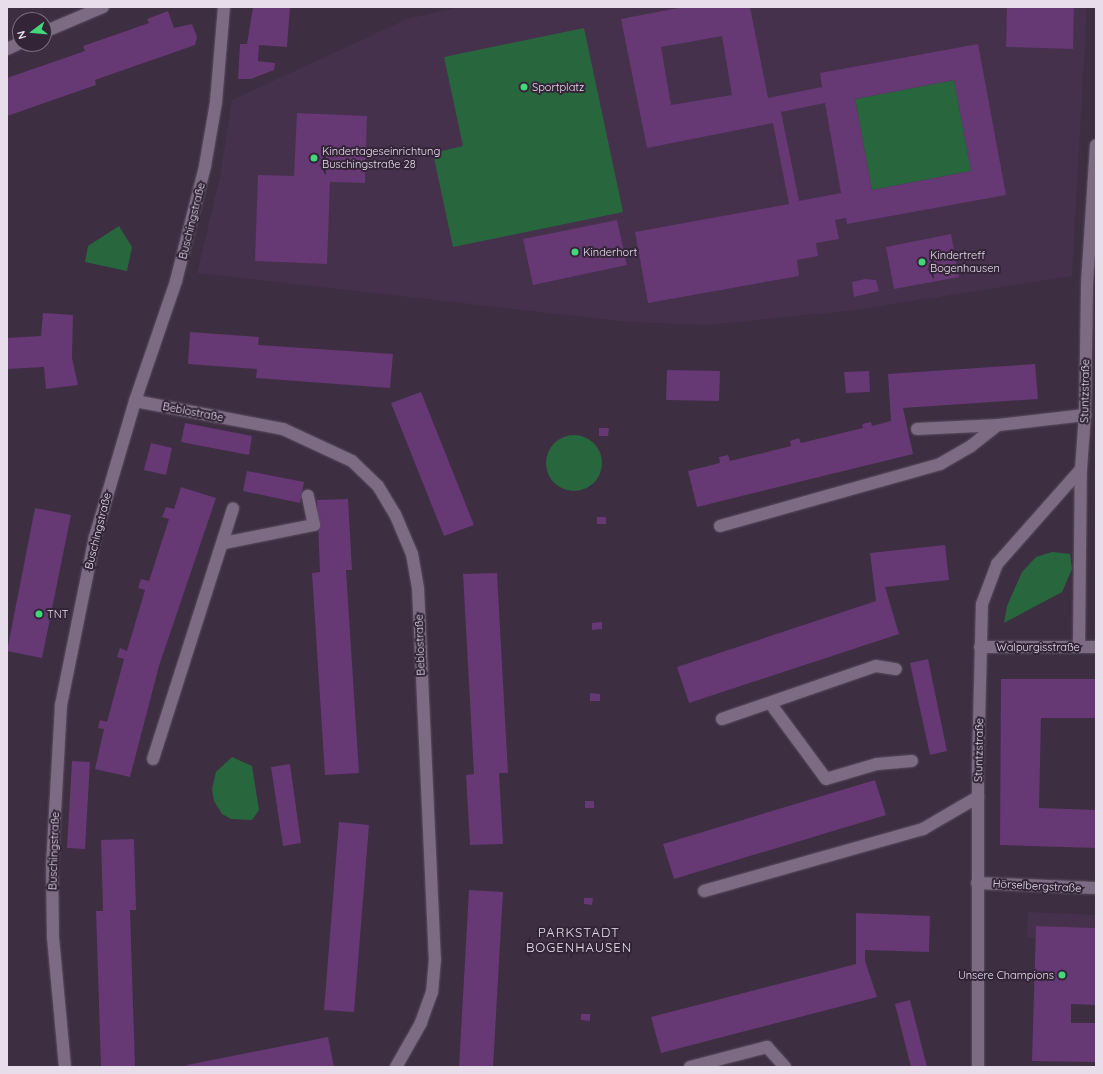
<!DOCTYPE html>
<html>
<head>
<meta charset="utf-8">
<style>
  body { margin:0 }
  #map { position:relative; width:1103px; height:1074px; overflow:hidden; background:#3d2e42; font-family:Quicksand,sans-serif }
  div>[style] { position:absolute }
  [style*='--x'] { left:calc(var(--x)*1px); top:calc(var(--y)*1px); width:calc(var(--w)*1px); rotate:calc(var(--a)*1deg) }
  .built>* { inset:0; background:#45314c }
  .green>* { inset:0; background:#28673d }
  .round { border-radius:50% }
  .building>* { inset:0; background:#663874 }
  .roads { filter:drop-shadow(0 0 1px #5b4d5f) drop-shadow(0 0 1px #5b4d5f) }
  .lane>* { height:12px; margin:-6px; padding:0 6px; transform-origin:6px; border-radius:6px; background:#7c6b82 }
  .street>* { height:12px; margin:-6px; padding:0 6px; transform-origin:6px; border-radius:6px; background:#7c6b82 }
  .dots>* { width:11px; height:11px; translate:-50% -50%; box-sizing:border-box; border:2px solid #332438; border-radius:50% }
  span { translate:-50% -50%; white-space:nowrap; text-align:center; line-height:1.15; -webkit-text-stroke:4px #332438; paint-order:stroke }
  .poi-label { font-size:11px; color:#e8deeb }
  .left { translate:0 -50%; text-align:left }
  .right { translate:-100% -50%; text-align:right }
  .street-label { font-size:11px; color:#e8deeb }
  .quarter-label { font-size:13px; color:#e8deeb; letter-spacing:1px }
  .frame { position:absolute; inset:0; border:8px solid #e8deeb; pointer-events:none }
  .north { position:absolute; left:12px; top:12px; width:40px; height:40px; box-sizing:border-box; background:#332438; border:1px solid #7b6e80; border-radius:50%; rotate:254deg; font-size:11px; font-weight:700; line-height:16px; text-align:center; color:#e8deeb }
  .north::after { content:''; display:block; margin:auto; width:14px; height:18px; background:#42d77b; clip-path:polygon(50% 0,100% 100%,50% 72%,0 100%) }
</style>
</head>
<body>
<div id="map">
  <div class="built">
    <i style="clip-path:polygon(459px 7px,1087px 7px,1072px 276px,855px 310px,707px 325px,628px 322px,197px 273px,220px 177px,232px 100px,407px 19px)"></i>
    <i style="clip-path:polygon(1028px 912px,1096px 915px,1096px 928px,1036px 926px,1036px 937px,1027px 937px)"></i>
  </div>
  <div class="green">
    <i style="clip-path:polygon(584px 28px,623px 212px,453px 247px,433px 153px,463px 146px,444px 57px)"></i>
    <i style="clip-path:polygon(954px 80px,971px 171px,872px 190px,855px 99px)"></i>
    <i style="clip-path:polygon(119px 226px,132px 247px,127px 271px,85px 262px,88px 246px)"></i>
    <i class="round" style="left:546px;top:435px;width:56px;height:56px"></i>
    <i style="clip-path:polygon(1052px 552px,1070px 554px,1072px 569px,1062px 592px,1004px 623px,1007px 606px,1022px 572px,1036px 557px)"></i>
    <i style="clip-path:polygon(232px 757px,252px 766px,259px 810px,252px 820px,231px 819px,222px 814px,214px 801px,212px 789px,216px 772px)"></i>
  </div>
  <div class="building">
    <i style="clip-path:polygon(253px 7px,290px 7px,287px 47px,259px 45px,258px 61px,275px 63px,274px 70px,251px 79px,238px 79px,240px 44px,247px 44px)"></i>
    <i style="clip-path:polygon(evenodd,683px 7px,750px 7px,768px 98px,822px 87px,820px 73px,978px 44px,1006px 195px,847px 224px,846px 218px,835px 220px,839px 239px,816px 243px,818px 256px,797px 260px,799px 276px,648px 303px,635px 232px,789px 204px,773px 123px,647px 148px,621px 19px,683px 7px,722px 36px,732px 95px,671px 105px,661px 47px,722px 36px,683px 7px,954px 80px,971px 171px,872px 190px,855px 99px,954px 80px,683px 7px,825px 103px,841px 193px,799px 201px,781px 112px,825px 103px)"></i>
    <i style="clip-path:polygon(1007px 7px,1074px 7px,1073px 49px,1006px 47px)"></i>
    <i style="clip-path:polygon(168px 11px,174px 28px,192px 24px,197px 37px,195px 45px,95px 80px,96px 85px,7px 116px,7px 78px,85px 51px,83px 46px,149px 23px,147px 19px)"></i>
    <i style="clip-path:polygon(297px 113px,367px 116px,365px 183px,330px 182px,327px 264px,255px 261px,258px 175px,294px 176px)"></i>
    <i style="clip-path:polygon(617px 220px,627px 265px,533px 285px,523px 239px)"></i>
    <i style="clip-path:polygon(951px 234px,959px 277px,894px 289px,886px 247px)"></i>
    <i style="clip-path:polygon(865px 279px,876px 280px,879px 291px,854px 297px,852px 282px)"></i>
    <i style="clip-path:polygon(43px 313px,73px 315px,72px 358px,78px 385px,46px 389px,44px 367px,7px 369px,7px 338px,41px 336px)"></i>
    <i style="clip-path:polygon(190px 332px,259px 337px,258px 345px,393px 354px,390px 388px,256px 378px,257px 369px,188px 364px)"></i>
    <i style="clip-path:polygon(1035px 364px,1038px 399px,903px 408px,913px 454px,697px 507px,688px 471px,720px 463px,719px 457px,728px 455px,730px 461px,791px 446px,790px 441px,799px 438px,801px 443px,863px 428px,862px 424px,871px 422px,872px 426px,891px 421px,888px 374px)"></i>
    <i style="clip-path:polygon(667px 370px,720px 371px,719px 401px,666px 400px)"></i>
    <i style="clip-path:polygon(869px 371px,870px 392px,846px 393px,844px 372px)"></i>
    <i style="clip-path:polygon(421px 392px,474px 525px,444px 536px,391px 403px)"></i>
    <i style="clip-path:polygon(185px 423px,252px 436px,249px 455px,181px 442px)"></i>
    <i style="clip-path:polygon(599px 428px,609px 428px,608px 436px,599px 436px)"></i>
    <i style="clip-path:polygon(151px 443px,172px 448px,166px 475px,144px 470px)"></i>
    <i style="clip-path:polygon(247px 471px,304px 482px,300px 503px,243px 491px)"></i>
    <i style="clip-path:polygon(181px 487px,216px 498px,159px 666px,130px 777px,95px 769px,104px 729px,98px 728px,100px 720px,107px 722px,124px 659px,117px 657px,120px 648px,127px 651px,145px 590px,138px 588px,141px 579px,149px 581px,169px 519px,162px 517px,166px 507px,174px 509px)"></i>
    <i style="clip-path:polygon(348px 499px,352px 570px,346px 570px,359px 773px,325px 775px,312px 573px,320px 572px,317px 500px)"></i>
    <i style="clip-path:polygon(35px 508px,71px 515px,42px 658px,7px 651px)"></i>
    <i style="clip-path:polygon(597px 517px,606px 517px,606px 524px,597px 524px)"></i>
    <i style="clip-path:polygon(945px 545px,949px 580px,885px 587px,899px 634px,689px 703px,677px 667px,876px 601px,870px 553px)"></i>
    <i style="clip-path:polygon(497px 573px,508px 773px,499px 773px,503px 844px,470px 845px,466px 775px,474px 774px,463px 574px)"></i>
    <i style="clip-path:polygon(602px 622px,602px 629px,592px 630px,592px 623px)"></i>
    <i style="clip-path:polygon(928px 659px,947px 751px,930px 755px,910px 663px)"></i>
    <i style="clip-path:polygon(1001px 679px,1096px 679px,1096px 718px,1041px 718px,1039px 808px,1096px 810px,1096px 848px,1000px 845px)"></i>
    <i style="clip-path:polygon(590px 693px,600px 694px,600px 701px,590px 701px)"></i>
    <i style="clip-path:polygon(72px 761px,90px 762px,85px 849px,67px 848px)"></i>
    <i style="clip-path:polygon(290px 764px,301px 843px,283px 846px,271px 767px)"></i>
    <i style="clip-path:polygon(875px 780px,886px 815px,674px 879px,663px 844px)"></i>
    <i style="clip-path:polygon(585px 801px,594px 801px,594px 808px,585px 808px)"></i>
    <i style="clip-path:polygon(339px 822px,369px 825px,354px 1012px,324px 1010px)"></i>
    <i style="clip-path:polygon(134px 839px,136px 910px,130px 910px,135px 1067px,101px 1067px,96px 911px,103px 911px,101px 840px)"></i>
    <i style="clip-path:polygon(469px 890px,503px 892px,493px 1067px,459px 1067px)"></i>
    <i style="clip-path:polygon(584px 898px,593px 898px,592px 905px,584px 904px)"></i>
    <i style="clip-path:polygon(856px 913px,930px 916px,929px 952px,865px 950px,865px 961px,877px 997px,661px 1053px,651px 1017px,856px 964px)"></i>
    <i style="clip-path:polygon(1036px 926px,1096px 928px,1095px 1005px,1071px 1004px,1071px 1023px,1096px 1023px,1096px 1062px,1032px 1061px)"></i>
    <i style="clip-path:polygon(910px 1000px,927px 1067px,911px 1067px,895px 1004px)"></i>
    <i style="clip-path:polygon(581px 1014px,590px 1014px,590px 1021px,581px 1020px)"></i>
    <i style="clip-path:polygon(328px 1037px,334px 1067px,187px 1067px,187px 1065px)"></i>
  </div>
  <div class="roads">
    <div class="lane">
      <i style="--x:917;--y:429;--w:81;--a:-2.8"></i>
      <i style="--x:720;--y:526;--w:229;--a:-15.7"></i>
      <i style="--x:940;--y:464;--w:36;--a:-30"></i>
      <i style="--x:971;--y:446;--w:34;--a:-38"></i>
      <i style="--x:998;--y:425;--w:88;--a:-6.6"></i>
      <i style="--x:224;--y:543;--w:92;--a:-11.3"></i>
      <i style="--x:314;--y:525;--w:30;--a:-102"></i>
      <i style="--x:770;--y:703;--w:94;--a:53.6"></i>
      <i style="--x:826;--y:779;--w:53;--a:-16.4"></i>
      <i style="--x:877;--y:764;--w:35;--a:-5"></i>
      <i style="--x:722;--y:719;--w:163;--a:-19"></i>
      <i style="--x:876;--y:666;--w:20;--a:9"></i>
      <i style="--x:153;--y:759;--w:263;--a:-72.3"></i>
      <i style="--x:704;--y:891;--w:228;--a:-15.8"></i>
      <i style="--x:923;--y:829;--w:64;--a:-30.2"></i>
      <i style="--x:690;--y:1067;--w:80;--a:-14.6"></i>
      <i style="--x:767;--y:1047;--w:27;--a:48"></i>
    </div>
    <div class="street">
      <i style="--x:44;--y:32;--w:64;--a:-23"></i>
      <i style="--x:7;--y:49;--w:14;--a:-25"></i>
      <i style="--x:135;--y:401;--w:151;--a:10.7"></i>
      <i style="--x:283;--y:429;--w:76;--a:24.9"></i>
      <i style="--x:352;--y:461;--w:36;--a:44"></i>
      <i style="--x:378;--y:486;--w:33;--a:59"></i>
      <i style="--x:395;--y:514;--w:43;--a:67"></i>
      <i style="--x:412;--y:554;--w:35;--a:80"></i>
      <i style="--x:418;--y:588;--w:371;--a:87.4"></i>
      <i style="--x:435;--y:959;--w:33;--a:95"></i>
      <i style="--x:432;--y:992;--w:33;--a:110"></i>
      <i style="--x:421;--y:1023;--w:51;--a:119.6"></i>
      <i style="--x:1079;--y:646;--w:177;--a:-89.4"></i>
      <i style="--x:980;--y:647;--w:116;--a:0"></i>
      <i style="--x:977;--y:883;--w:119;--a:2.4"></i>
      <i style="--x:65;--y:1067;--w:130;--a:-95.3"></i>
      <i style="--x:53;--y:938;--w:72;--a:-90.8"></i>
      <i style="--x:52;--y:866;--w:161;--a:-86.8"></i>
      <i style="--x:61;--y:705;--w:171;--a:-78.6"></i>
      <i style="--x:95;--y:537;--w:142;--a:-73.6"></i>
      <i style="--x:135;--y:401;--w:127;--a:-71.1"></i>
      <i style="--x:176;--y:281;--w:119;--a:-75.8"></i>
      <i style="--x:205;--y:166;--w:65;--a:-80.2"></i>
      <i style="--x:216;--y:102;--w:95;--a:-85.2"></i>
      <i style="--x:978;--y:1067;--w:301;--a:-90"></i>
      <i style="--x:978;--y:766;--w:162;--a:-88.6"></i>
      <i style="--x:982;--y:604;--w:43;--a:-69.4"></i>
      <i style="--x:997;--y:564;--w:127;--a:-48.5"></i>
      <i style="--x:1081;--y:469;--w:54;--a:-85.8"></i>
      <i style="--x:1085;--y:415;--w:131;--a:-89.1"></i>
      <i style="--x:1087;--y:284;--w:139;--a:-86.3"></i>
    </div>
  </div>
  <div class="dots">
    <i style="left:524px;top:87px;background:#42d77b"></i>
    <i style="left:314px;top:158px;background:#42d77b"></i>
    <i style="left:575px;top:252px;background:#42d77b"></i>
    <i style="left:922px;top:262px;background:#42d77b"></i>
    <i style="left:39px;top:614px;background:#42d77b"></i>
    <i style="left:1062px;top:975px;background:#42d77b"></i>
  </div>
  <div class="poi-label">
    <span class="left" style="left:532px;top:87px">Sportplatz</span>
    <span class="left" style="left:322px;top:158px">Kindertageseinrichtung<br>Buschingstraße 28</span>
    <span class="left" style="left:583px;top:252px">Kinderhort</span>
    <span class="left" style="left:930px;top:262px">Kindertreff<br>Bogenhausen</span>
    <span class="left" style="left:47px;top:614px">TNT</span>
    <span class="right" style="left:1054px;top:975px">Unsere Champions</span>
  </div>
  <div class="street-label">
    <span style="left:192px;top:221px;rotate:-76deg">Buschingstraße</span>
    <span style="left:1085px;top:391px;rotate:-89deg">Stuntzstraße</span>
    <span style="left:193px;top:412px;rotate:11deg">Beblostraße</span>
    <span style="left:98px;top:531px;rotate:-76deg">Buschingstraße</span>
    <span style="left:420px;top:645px;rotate:-92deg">Beblostraße</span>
    <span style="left:1038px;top:647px">Walpurgisstraße</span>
    <span style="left:979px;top:750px;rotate:-89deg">Stuntzstraße</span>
    <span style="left:54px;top:851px;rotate:-88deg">Buschingstraße</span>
    <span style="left:1037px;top:886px;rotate:3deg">Hörselbergstraße</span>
  </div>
  <div class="quarter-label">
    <span style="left:579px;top:940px">PARKSTADT<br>BOGENHAUSEN</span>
  </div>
  <div class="frame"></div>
  <div class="north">N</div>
</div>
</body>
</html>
